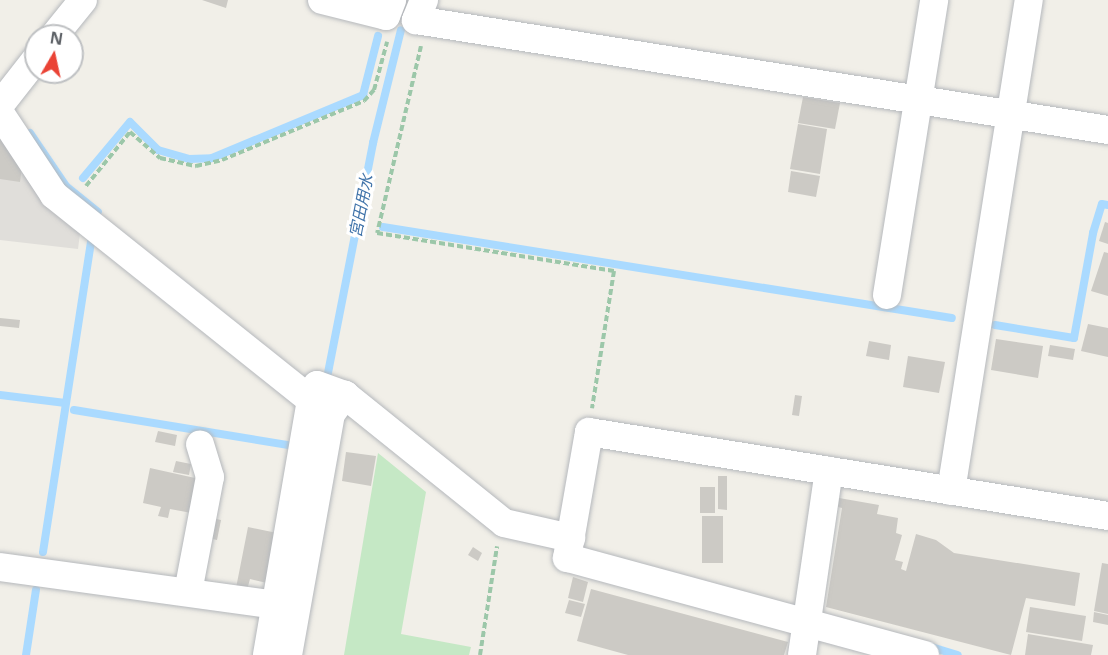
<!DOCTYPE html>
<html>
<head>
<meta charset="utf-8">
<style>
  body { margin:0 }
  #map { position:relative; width:1108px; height:655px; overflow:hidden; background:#f1efe8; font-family:"Noto Sans","Noto Sans JP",sans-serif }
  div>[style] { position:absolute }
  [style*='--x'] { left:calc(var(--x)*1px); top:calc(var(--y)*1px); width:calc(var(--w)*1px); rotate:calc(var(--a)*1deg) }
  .industrial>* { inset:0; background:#e0deda }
  .green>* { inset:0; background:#c5e8c5 }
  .stream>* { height:8px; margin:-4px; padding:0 4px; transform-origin:4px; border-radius:4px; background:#aadaff }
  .building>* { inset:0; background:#cccac5 }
  .path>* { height:4px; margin-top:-2px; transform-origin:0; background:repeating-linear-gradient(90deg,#9cc7a9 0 6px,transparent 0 9px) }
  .roads { filter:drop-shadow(0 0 2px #b5b8bc) drop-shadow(0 0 2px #b5b8bc) }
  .minor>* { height:28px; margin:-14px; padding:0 14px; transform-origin:14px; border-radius:14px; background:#fff }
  span { translate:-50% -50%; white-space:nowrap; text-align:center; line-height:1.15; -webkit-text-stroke:6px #fff; paint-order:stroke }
  .water-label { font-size:16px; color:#4174aa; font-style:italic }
  .north { position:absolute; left:24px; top:24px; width:60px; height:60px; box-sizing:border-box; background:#fff; border:2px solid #bfc1c3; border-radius:50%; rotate:9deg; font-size:16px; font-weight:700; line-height:24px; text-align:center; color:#5f6368 }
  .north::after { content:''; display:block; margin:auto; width:21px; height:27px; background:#ea4335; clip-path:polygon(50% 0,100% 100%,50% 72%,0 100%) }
</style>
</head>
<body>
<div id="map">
  <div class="industrial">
    <i style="clip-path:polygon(0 129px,81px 225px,78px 249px,0 240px)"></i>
  </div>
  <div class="green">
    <i style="clip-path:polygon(378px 453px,426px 492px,401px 634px,471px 647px,469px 655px,344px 655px)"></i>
  </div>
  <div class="stream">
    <i style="--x:30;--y:133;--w:64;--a:55.8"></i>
    <i style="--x:66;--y:186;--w:41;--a:39.1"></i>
    <i style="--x:83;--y:178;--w:73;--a:-50"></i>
    <i style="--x:130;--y:122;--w:40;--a:45"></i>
    <i style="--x:158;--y:150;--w:32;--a:16"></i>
    <i style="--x:189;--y:159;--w:23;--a:-2"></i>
    <i style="--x:212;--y:158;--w:164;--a:-22.6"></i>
    <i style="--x:363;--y:95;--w:61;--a:-75.7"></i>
    <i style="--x:383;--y:227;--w:576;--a:9.09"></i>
    <i style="--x:995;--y:325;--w:80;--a:9.3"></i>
    <i style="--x:1074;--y:338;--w:107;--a:-79.7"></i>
    <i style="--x:1093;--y:233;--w:30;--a:-73"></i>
    <i style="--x:1102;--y:204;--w:6;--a:9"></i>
    <i style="--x:326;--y:383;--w:245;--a:-78.9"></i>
    <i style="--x:373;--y:143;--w:116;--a:-76.1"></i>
    <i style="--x:0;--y:395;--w:66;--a:6.9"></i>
    <i style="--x:74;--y:410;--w:222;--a:9.3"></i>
    <i style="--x:43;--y:552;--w:322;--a:-81.2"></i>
    <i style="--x:928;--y:646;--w:31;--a:17"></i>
    <i style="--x:26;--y:655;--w:66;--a:-81.3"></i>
  </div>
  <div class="building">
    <i style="clip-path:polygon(202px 0,228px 0,226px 8px)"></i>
    <i style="clip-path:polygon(803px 97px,840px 103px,835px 129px,798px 123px)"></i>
    <i style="clip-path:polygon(798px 124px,827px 129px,820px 174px,790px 169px)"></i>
    <i style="clip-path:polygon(0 136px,23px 160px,20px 182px,0 179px)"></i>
    <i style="clip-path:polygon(791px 171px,820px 176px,816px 197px,788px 192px)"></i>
    <i style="clip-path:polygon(1105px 222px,1108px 223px,1108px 244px,1099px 241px)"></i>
    <i style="clip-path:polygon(1104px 252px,1108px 253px,1108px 296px,1091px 291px)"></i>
    <i style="clip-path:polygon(0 318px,20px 320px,19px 328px,0 326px)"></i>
    <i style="clip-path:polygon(1088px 324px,1108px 328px,1108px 357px,1081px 351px)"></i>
    <i style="clip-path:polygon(996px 339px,1043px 346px,1038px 378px,991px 370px)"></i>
    <i style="clip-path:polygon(869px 341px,891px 345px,889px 360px,866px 356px)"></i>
    <i style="clip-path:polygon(1050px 345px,1075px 349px,1073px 360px,1048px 356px)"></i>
    <i style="clip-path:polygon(908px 356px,945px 362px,939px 393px,903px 387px)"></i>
    <i style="clip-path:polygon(795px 395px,802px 396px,799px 416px,792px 415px)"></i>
    <i style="clip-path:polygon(158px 431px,177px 435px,175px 446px,155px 442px)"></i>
    <i style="clip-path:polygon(346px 452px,376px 456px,371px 486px,342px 481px)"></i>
    <i style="clip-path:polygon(176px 461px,191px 464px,189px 475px,173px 472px)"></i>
    <i style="clip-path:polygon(150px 468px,204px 480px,197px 514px,170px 509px,168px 518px,158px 516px,161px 507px,143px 503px)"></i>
    <i style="clip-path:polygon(718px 476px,727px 476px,727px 510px,718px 509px)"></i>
    <i style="clip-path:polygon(700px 487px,715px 487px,715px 513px,700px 513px)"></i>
    <i style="clip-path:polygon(839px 498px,879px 505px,877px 514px,898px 518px,896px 533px,902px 535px,895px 560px,903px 562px,901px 569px,906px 571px,916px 534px,936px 540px,954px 553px,1080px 573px,1075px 606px,1026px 598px,1011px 655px,826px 607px,842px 508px,838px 507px)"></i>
    <i style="clip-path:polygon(702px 516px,723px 516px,723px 563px,702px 563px)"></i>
    <i style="clip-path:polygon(212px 518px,221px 520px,217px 540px,208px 538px)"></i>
    <i style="clip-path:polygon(248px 527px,277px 533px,267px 583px,250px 579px,247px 590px,236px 588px)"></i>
    <i style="clip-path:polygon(473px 547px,482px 553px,478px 561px,468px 555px)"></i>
    <i style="clip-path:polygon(1102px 563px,1108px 564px,1108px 614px,1094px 611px)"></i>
    <i style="clip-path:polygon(573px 577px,588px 582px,583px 602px,568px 598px)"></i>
    <i style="clip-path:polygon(591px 589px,788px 642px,784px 655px,628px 655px,577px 641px)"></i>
    <i style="clip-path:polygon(569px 600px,585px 604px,581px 617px,565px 613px)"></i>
    <i style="clip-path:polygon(1030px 607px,1086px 616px,1082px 641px,1026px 632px)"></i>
    <i style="clip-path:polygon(1094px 612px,1108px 615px,1108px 625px,1093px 622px)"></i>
    <i style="clip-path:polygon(1028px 634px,1093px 645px,1091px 655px,1025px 655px)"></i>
  </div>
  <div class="path">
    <i style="--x:421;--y:46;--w:192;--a:103.2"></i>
    <i style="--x:377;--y:233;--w:240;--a:9.1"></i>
    <i style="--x:614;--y:271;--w:139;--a:99.1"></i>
    <i style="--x:86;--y:186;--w:70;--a:-50.8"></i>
    <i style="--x:130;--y:132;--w:40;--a:41"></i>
    <i style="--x:160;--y:158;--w:37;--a:13"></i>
    <i style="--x:196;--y:166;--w:27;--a:-13"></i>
    <i style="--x:222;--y:160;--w:154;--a:-22.6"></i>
    <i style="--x:364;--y:101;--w:15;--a:-48"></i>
    <i style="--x:374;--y:90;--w:50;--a:-74.8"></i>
    <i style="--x:480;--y:655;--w:110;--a:-81.1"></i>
  </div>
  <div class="roads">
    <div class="minor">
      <i style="--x:322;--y:0;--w:66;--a:14"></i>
      <i style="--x:386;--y:16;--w:17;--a:-69"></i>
      <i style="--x:424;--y:0;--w:22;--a:112"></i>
      <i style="--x:416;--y:20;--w:701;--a:9.03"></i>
      <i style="--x:54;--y:36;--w:46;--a:-51.1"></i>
      <i style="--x:0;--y:105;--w:58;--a:-52"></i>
      <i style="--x:0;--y:113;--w:98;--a:56.6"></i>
      <i style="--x:54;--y:195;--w:329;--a:38.6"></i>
      <i style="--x:311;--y:400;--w:259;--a:99.8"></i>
      <i style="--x:887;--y:295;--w:299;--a:-80.9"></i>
      <i style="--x:311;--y:400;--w:16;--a:-68"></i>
      <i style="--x:317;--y:385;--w:30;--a:20"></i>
      <i style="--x:345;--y:395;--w:204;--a:38.8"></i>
      <i style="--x:504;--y:523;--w:69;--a:12.6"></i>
      <i style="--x:951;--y:491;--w:497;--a:-81"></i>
      <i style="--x:0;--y:567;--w:279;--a:7.8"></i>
      <i style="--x:188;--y:592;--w:117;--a:-79.2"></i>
      <i style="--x:210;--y:477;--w:34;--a:-107"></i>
      <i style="--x:288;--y:655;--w:245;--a:-79.9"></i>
      <i style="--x:331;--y:414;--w:24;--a:-54"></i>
      <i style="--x:802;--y:655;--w:186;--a:-81.7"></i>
      <i style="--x:925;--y:655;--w:371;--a:-164.8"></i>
      <i style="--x:567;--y:558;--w:128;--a:-80.1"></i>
      <i style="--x:589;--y:432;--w:526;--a:9.19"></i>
    </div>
  </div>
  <div class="water-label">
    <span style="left:361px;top:206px;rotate:-79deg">宮田用水</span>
  </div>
  <div class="north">N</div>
</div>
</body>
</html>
